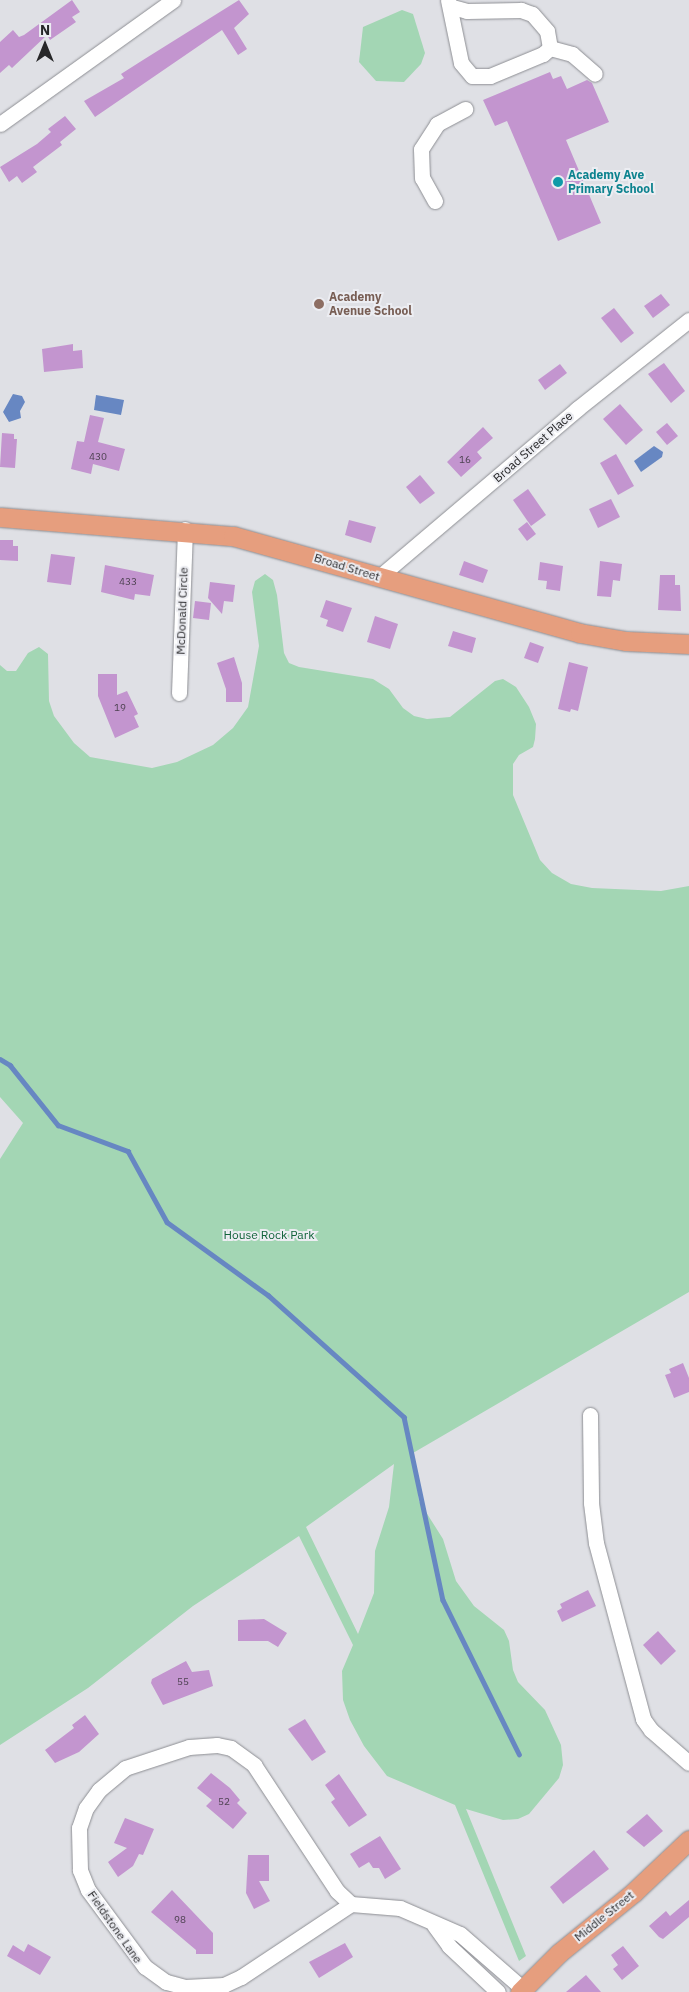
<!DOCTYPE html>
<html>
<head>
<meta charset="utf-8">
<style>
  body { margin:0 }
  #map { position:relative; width:689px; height:1992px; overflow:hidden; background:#dfe0e5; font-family:"IBM Plex Sans",sans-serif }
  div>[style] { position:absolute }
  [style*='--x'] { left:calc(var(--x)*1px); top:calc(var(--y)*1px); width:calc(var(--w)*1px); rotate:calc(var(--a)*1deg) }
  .green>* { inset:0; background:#a3d6b4 }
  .water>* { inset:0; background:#6787c2 }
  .stream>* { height:4.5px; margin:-2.25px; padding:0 2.25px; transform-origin:2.25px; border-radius:2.25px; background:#6787c2 }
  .building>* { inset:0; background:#c395cf }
  .roads { filter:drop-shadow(0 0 1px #8d8e93) drop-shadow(0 0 1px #8d8e93) }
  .minor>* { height:15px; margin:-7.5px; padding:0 7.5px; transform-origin:7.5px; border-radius:7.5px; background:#fff }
  .major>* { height:19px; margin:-9.5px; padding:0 9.5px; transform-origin:9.5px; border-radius:9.5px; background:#e69e7e }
  .dots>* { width:14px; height:14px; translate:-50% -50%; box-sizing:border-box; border:2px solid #ecedf2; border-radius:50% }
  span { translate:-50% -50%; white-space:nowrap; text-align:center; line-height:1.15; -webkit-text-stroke:4px #ecedf2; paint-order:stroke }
  .number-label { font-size:10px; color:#4e4252 }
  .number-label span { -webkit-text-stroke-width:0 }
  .culture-label { font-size:12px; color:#0d838f; font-weight:700 }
  .left { translate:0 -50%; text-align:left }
  .education-label { font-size:12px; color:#785e54; font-weight:700 }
  .street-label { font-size:12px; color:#272729 }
  .park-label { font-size:12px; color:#11633a }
  .north { position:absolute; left:20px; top:20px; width:50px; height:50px; -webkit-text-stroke:4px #ecedf2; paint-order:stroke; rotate:0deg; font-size:14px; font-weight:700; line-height:20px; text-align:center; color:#272729 }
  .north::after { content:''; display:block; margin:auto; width:18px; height:22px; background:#272729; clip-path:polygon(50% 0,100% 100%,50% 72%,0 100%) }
</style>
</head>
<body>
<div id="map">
  <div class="green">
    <i style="clip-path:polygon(402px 10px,413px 14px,425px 53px,421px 64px,404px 82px,376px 81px,359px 62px,363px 27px)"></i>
    <i style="clip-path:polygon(evenodd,265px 574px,273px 580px,277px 595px,284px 653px,289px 663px,299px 667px,373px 679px,389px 689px,403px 708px,414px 716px,427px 719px,450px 717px,495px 681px,503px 679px,516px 687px,529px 707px,536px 724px,535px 739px,533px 747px,519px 755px,513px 764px,513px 795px,540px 860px,552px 873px,571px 884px,592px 888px,661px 891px,689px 886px,689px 1292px,413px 1453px,419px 1501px,443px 1539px,456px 1581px,474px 1606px,504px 1630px,509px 1641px,513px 1670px,518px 1682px,545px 1710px,561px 1745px,563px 1765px,559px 1778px,529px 1814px,518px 1819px,503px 1820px,466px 1809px,526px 1956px,519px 1961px,455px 1805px,387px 1776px,364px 1746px,350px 1720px,343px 1700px,342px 1671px,353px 1645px,299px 1536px,193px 1606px,88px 1688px,0 1745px,0 1159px,23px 1123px,0 1097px,0 665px,7px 671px,16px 671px,28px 653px,39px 647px,48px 654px,49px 701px,54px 716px,74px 743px,90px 757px,152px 768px,177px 762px,213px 745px,233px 728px,248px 707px,259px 646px,252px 592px,255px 581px,265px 574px,394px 1464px,389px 1507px,375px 1551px,374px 1593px,358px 1634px,306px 1527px,394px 1464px)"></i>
  </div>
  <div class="water">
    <i style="clip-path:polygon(13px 394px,22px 396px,25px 402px,20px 411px,21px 418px,9px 422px,3px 412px)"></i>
    <i style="clip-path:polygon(96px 395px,124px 400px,121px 415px,94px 410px)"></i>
    <i style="clip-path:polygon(654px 446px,663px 452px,662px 457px,641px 472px,634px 461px)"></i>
  </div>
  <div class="stream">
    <i style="--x:0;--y:1059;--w:12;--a:31"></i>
    <i style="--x:10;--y:1065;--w:77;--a:51.3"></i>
    <i style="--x:58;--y:1125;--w:75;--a:20.4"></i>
    <i style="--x:128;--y:1151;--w:81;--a:61.2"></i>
    <i style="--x:167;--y:1222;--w:125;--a:35.9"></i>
    <i style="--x:268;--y:1295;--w:183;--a:41.9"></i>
    <i style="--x:404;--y:1417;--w:187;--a:78"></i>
    <i style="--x:443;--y:1600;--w:172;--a:63.7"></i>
  </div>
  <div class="building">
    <i style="clip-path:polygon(72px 0,80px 12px,72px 17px,76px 22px,50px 40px,47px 35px,12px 68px,9px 65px,0 73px,0 42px,13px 30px,19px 37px,24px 35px)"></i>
    <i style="clip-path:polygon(239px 0,249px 14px,234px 28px,247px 49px,238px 55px,222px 30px,95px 117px,84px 101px,124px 78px,121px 74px,143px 60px)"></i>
    <i style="clip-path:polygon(550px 72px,553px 79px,561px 76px,567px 89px,587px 80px,592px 83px,609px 122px,566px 140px,601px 223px,558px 241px,507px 121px,495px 126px,483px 100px)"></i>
    <i style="clip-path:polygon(65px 116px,76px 129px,60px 142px,62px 145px,33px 167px,37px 172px,22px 183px,17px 176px,9px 182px,0 167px,37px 144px,51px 132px,48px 129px)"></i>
    <i style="clip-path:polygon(661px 294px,670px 305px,653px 318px,644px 306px)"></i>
    <i style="clip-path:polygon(614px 308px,634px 333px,621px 343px,601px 318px)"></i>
    <i style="clip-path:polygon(73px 344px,73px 351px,82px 350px,83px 368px,44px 372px,42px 349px)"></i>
    <i style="clip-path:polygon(664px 363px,685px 391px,671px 403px,648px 374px)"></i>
    <i style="clip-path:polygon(560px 364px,567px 373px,545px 390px,538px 380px)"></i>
    <i style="clip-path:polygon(620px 404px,643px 430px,626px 445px,603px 419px)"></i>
    <i style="clip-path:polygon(90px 415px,104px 418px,98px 442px,125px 449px,119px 471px,93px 464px,91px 474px,71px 469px,77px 441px,84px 442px)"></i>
    <i style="clip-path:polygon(667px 423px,678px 436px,667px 445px,656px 432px)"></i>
    <i style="clip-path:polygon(483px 427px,493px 438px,477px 452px,482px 458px,461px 477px,447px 462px)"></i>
    <i style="clip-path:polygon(2px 433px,14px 434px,14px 439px,17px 439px,15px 468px,0 467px)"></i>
    <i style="clip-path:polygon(616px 454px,634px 486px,618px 495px,600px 463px)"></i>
    <i style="clip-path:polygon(420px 475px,435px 493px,420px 504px,406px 487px)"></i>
    <i style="clip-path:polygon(528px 489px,546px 515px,531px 526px,513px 500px)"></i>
    <i style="clip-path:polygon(611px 499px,620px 517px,598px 528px,589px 509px)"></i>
    <i style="clip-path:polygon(349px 520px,376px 527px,371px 543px,345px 535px)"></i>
    <i style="clip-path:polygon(527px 522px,536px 534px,527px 541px,518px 529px)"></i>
    <i style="clip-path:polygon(0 540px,13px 540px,13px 546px,18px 546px,18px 561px,0 560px)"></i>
    <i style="clip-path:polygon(51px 554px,75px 557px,71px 585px,47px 582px)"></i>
    <i style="clip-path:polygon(464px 561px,488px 570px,483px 583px,459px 575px)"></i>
    <i style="clip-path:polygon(600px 561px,622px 564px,620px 581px,613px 580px,611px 597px,597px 596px)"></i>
    <i style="clip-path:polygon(540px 562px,563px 566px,560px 591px,546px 589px,547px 581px,538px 580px)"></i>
    <i style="clip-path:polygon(105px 565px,154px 575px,150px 596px,135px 594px,134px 600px,101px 592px)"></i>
    <i style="clip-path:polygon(660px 575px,675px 575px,675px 585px,680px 585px,681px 611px,658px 610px)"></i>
    <i style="clip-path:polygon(210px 582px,235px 585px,233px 602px,224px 601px,222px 614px,208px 598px)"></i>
    <i style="clip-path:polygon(326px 600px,352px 608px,343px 632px,326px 626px,328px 620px,320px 617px)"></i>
    <i style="clip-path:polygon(195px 601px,211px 603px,209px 620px,193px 618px)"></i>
    <i style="clip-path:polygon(375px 616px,398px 624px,390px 649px,367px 642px)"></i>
    <i style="clip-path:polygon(453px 631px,476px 638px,472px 653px,448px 646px)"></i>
    <i style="clip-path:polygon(530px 642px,544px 647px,538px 663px,524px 658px)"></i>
    <i style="clip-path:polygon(234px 657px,242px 683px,242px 702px,226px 702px,226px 689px,217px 663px)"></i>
    <i style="clip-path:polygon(569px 662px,588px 667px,578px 711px,571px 709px,570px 712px,558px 709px)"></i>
    <i style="clip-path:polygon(98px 674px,117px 674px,117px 695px,127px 691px,138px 714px,134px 716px,139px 727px,115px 738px,98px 696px)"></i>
    <i style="clip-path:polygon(683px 1363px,689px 1378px,689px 1392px,674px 1398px,665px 1375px,671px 1373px,669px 1369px)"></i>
    <i style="clip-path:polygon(588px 1590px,596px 1606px,562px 1622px,557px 1611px,562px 1608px,560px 1604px)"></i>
    <i style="clip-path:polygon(264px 1619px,287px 1633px,278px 1647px,268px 1641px,238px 1641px,238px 1620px)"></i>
    <i style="clip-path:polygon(658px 1631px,676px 1651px,661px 1665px,643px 1645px)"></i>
    <i style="clip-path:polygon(186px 1661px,192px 1672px,209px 1670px,213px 1686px,163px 1705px,151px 1683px,152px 1679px)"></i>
    <i style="clip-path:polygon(85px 1715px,99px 1734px,79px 1752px,55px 1763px,45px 1750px,74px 1728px,72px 1725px)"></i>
    <i style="clip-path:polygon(305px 1719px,326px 1752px,312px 1761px,288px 1729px)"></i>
    <i style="clip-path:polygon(211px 1773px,230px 1788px,240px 1800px,237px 1803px,247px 1813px,233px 1829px,206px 1806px,212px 1800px,197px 1788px)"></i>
    <i style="clip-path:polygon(339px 1774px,367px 1815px,349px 1827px,331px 1802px,335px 1799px,325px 1785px)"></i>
    <i style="clip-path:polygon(647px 1814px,663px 1831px,644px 1847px,626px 1832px)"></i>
    <i style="clip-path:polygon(125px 1818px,154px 1829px,143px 1855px,139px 1854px,133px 1866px,118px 1877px,108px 1862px,127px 1848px,114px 1843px)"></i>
    <i style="clip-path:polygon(380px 1836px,401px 1869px,385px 1879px,379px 1868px,373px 1868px,369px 1862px,359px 1868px,350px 1854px)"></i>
    <i style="clip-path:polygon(594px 1850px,609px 1869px,563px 1904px,550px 1887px)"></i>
    <i style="clip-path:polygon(248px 1855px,269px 1855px,269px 1881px,259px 1881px,270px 1901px,254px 1909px,246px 1893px)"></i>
    <i style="clip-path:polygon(172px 1890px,213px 1933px,213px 1954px,196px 1954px,196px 1950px,151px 1912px)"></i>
    <i style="clip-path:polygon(689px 1900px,689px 1917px,663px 1939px,659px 1937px,649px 1926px,666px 1911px,670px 1916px)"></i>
    <i style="clip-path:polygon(345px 1943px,353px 1957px,319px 1978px,309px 1962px)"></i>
    <i style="clip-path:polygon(28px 1944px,51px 1957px,40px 1975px,7px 1956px,13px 1945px,24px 1952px)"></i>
    <i style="clip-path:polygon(623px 1946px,639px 1966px,622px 1980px,613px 1969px,618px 1965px,611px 1955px)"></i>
    <i style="clip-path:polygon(586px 1975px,601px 1992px,566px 1992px)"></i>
  </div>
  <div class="roads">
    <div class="minor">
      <i style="--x:448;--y:0;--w:64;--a:78.3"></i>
      <i style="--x:461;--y:63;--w:17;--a:50"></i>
      <i style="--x:472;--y:76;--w:18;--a:0"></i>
      <i style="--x:490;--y:76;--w:57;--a:-22.5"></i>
      <i style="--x:543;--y:54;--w:9;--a:-41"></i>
      <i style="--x:550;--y:48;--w:17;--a:-100"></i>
      <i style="--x:547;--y:31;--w:23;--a:-131"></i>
      <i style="--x:532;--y:14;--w:12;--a:-160"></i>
      <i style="--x:521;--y:10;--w:54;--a:178.9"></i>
      <i style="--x:467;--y:11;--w:16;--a:-165"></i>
      <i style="--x:550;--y:48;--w:23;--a:15"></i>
      <i style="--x:572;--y:54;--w:30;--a:41"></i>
      <i style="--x:0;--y:124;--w:213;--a:-35.6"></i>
      <i style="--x:435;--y:201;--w:26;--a:-119"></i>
      <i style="--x:422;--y:178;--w:29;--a:-92"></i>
      <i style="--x:421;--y:149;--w:30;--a:-57"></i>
      <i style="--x:437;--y:124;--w:32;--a:-28"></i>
      <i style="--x:379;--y:577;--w:260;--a:-40.3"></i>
      <i style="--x:577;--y:409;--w:143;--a:-38.5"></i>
      <i style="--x:179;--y:693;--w:164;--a:-87.9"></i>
      <i style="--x:590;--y:1415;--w:88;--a:89.3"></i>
      <i style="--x:591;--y:1503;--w:40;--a:82.9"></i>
      <i style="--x:596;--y:1543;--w:182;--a:75"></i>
      <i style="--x:643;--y:1719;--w:14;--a:54"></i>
      <i style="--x:651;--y:1730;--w:50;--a:41"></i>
      <i style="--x:351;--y:1904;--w:132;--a:146.4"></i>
      <i style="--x:241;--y:1977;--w:19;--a:155"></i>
      <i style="--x:224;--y:1985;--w:39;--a:177"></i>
      <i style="--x:185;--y:1987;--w:20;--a:-165"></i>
      <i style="--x:166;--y:1982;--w:26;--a:-144"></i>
      <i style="--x:145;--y:1967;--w:96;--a:-126.5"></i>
      <i style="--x:88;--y:1890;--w:22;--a:-112"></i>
      <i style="--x:80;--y:1870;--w:42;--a:-91.4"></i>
      <i style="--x:79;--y:1828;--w:21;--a:-71"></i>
      <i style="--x:86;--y:1808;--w:22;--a:-54"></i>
      <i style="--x:99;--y:1790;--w:34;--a:-40"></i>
      <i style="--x:125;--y:1768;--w:67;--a:-18.2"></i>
      <i style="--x:189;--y:1747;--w:28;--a:-4"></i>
      <i style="--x:217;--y:1745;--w:14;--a:12"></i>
      <i style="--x:231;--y:1748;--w:29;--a:36"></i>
      <i style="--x:254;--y:1765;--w:151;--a:56.6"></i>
      <i style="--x:337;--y:1891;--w:19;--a:43"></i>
      <i style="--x:351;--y:1904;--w:49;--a:4.7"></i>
      <i style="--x:400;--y:1908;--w:65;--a:23.4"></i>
      <i style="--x:460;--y:1934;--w:84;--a:41.1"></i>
      <i style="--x:434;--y:1925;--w:26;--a:54"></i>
      <i style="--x:449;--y:1946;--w:67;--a:43.2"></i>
    </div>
    <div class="major">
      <i style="--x:0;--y:517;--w:234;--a:4.7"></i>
      <i style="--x:233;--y:536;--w:360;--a:15.6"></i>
      <i style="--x:580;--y:633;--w:47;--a:9.9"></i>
      <i style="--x:626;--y:641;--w:63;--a:2.7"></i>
      <i style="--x:520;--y:1992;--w:55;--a:-45"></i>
      <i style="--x:559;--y:1953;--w:97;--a:-39.1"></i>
      <i style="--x:634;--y:1892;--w:76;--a:-43.4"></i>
    </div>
  </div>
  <div class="dots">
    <i style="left:558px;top:182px;background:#0f9aa8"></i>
    <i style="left:319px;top:304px;background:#8d6e63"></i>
  </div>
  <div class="number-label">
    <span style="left:98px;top:457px">430</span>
    <span style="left:465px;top:460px">16</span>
    <span style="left:128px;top:582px">433</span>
    <span style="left:120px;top:708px">19</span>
    <span style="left:183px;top:1682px">55</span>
    <span style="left:224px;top:1802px">52</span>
    <span style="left:180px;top:1920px">98</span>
  </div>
  <div class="culture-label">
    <span class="left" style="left:568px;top:182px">Academy Ave<br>Primary School</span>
  </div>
  <div class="education-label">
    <span class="left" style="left:329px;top:304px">Academy<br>Avenue School</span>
  </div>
  <div class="street-label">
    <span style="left:533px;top:447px;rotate:-41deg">Broad Street Place</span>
    <span style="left:347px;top:567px;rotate:17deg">Broad Street</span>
    <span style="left:182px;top:611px;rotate:-88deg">McDonald Circle</span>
    <span style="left:604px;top:1916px;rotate:-39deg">Middle Street</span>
    <span style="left:115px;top:1927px;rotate:55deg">Fieldstone Lane</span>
  </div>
  <div class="park-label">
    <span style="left:269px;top:1235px">House Rock Park</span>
  </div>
  <div class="north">N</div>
</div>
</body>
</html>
